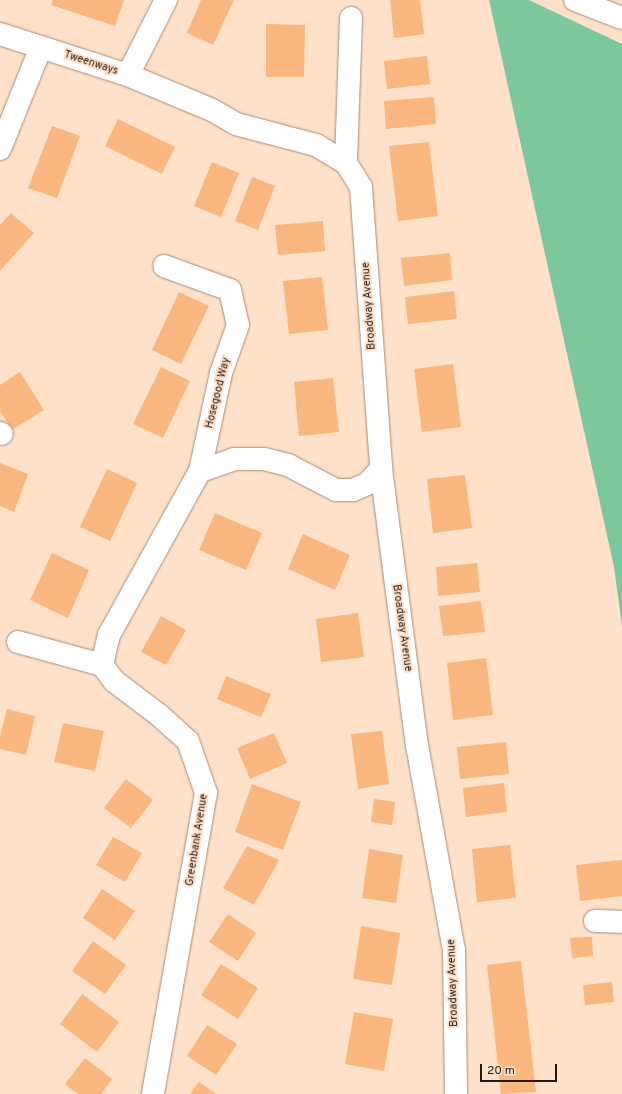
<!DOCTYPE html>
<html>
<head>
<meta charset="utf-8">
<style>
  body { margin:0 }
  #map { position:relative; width:622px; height:1094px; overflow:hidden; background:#ffe1c9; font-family:Overpass,sans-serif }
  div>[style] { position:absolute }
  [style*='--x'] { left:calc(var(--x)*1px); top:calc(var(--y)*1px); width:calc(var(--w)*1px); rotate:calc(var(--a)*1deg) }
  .green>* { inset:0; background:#7cc79c }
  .building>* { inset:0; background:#fab77f }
  .roads { filter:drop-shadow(0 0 1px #a78c76) drop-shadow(0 0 1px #a78c76) }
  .minor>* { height:22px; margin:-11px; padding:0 11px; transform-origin:11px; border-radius:11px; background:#fff }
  span { translate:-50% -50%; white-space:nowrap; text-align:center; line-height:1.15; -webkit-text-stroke:4px #ffe1c9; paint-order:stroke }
  .street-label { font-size:11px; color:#231810 }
  .scale { position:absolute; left:480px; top:1064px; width:77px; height:18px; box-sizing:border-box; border:2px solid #231810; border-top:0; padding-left:5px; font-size:12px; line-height:14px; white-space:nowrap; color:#231810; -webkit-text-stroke:3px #ffe1c9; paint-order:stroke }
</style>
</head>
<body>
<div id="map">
  <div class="green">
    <i style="clip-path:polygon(489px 0,529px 0,622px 44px,622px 626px,614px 567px)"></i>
  </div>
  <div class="building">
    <i style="clip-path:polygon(53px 0,124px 0,115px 26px,51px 5px)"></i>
    <i style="clip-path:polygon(201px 0,234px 0,213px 45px,187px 33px)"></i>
    <i style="clip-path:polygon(390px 0,420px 0,424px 34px,394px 38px)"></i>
    <i style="clip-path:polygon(266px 24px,305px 25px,304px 77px,266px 77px)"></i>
    <i style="clip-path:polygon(427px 56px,430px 84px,387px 89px,384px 61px)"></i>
    <i style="clip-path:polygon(434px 97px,436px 124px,386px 129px,384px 101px)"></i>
    <i style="clip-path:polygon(118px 119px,175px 147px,162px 174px,105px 146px)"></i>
    <i style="clip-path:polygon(52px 126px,80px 136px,57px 198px,28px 188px)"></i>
    <i style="clip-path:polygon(429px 142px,438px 216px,398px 221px,389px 146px)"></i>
    <i style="clip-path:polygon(212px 162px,239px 173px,221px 217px,194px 206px)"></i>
    <i style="clip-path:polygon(252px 177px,275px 186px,258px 230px,235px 221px)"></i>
    <i style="clip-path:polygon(11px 213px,34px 233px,0 271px,0 225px)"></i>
    <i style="clip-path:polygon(323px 221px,325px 251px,278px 255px,275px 225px)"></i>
    <i style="clip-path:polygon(450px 253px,452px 280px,404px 286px,401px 258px)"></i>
    <i style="clip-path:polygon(322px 277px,328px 330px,289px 334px,283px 281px)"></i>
    <i style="clip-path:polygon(454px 291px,457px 319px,408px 324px,405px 297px)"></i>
    <i style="clip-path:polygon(179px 292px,209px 306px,181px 364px,152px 350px)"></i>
    <i style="clip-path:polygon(453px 364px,461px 427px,422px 432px,414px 369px)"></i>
    <i style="clip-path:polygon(161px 367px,190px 381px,163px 438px,133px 424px)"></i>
    <i style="clip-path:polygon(20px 372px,44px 410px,12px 430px,0 411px,0 385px)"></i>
    <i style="clip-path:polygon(333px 378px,339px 432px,299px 436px,294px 382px)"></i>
    <i style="clip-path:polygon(0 463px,28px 474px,14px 512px,0 506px)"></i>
    <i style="clip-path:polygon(107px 469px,137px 483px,110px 541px,80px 527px)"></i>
    <i style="clip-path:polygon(465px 475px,472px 528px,433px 533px,427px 479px)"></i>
    <i style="clip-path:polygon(215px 513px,262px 533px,246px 570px,199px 550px)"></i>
    <i style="clip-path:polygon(303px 534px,350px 555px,335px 590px,288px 569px)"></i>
    <i style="clip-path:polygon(52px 553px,89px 570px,68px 618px,30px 600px)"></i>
    <i style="clip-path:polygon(477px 563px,480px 592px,438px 596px,436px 567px)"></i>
    <i style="clip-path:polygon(481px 601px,485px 632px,443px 636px,439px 606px)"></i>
    <i style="clip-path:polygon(358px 613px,364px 657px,321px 662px,316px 619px)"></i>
    <i style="clip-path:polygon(161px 616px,186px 630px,166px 665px,141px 652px)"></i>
    <i style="clip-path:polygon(486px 658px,493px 715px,453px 720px,447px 663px)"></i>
    <i style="clip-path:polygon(226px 676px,271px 694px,261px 717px,217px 699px)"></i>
    <i style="clip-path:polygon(7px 709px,35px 716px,26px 755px,0 749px,0 737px)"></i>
    <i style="clip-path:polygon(63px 723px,104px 731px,95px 771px,54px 762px)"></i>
    <i style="clip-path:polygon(382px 731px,389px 784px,358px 789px,351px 734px)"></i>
    <i style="clip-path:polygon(274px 733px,287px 763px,250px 779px,237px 748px)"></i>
    <i style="clip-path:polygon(506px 742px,509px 774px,460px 779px,457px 747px)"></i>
    <i style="clip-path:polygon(126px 779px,153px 800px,131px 828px,104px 808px)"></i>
    <i style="clip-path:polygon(504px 783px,507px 812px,466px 817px,463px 788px)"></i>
    <i style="clip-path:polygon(252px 784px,301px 802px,283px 850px,235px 832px)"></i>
    <i style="clip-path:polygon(374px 799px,395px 802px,392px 825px,371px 822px)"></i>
    <i style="clip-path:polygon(113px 837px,142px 853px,125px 882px,96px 865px)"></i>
    <i style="clip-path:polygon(510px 845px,516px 898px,477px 902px,472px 849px)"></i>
    <i style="clip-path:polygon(247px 846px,279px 860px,254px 905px,223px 888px)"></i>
    <i style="clip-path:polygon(369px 849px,403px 855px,396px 903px,362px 898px)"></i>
    <i style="clip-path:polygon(622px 860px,622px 896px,580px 901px,576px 865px)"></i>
    <i style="clip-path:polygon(102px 889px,135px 911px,115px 940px,83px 918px)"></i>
    <i style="clip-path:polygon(228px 914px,256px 933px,238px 961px,209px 942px)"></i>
    <i style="clip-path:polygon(361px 926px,400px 933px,392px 985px,353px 979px)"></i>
    <i style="clip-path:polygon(592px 937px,593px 956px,572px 958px,570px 938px)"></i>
    <i style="clip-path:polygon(93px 941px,126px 965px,105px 994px,72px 971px)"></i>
    <i style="clip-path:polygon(521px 961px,536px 1092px,501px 1094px,487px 965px)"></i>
    <i style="clip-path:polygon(221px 964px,258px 988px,238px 1019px,201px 995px)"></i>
    <i style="clip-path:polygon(612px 982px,614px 1002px,585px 1005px,583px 985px)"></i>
    <i style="clip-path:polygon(82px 994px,119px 1022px,97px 1052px,60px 1024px)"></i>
    <i style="clip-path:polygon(354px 1012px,393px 1019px,384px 1071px,345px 1064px)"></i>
    <i style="clip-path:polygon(207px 1025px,237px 1044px,216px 1075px,187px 1056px)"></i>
    <i style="clip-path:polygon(85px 1058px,112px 1079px,101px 1094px,78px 1094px,65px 1084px)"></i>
    <i style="clip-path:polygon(199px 1082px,216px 1094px,190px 1094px)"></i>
  </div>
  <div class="roads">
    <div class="minor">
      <i style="--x:575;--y:0;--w:50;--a:21"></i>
      <i style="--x:351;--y:18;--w:145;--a:92"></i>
      <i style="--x:346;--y:163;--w:28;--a:58"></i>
      <i style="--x:361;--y:187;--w:283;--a:85.9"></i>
      <i style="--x:381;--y:469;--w:278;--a:82.6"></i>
      <i style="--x:417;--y:745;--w:208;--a:79.8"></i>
      <i style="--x:454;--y:950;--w:144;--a:89.2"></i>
      <i style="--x:0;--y:34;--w:134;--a:17.8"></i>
      <i style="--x:128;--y:75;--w:84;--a:-63.1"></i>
      <i style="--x:128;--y:75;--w:91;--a:22.6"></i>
      <i style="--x:212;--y:110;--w:28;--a:30"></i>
      <i style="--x:236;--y:124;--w:83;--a:14.7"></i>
      <i style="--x:316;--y:145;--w:35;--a:31"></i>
      <i style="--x:0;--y:149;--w:110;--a:-68.1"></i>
      <i style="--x:0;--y:433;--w:2;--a:27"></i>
      <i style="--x:200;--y:471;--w:36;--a:-19"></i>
      <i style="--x:234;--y:459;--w:30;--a:0"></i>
      <i style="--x:264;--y:459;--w:25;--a:14"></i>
      <i style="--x:288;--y:465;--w:54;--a:27.5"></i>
      <i style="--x:336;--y:490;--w:17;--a:0"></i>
      <i style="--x:353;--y:490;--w:15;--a:-23"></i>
      <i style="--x:367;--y:484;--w:21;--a:-47"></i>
      <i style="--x:18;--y:642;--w:87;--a:15.3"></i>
      <i style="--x:102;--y:665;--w:20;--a:53"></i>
      <i style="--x:114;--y:681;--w:56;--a:37.1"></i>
      <i style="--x:159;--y:715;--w:39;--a:42"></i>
      <i style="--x:188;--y:741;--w:55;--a:70.9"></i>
      <i style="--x:206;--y:793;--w:306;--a:100"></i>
      <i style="--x:102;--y:665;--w:31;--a:-77"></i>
      <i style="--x:109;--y:635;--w:188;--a:-61"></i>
      <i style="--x:200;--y:471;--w:100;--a:-77.9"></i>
      <i style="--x:221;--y:373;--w:51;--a:-70.5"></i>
      <i style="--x:238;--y:325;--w:36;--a:-103"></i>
      <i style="--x:230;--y:290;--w:70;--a:-160"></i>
      <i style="--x:595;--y:921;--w:27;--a:2"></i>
    </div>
  </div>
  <div class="street-label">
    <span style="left:91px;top:63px;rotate:18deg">Tweenways</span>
    <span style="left:369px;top:306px;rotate:-94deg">Broadway Avenue</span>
    <span style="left:218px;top:393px;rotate:-76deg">Hosegood Way</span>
    <span style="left:402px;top:628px;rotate:82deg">Broadway Avenue</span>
    <span style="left:197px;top:840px;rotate:-81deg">Greenbank Avenue</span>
    <span style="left:453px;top:983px;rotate:-92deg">Broadway Avenue</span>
  </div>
  <div class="scale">20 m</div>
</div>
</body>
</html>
